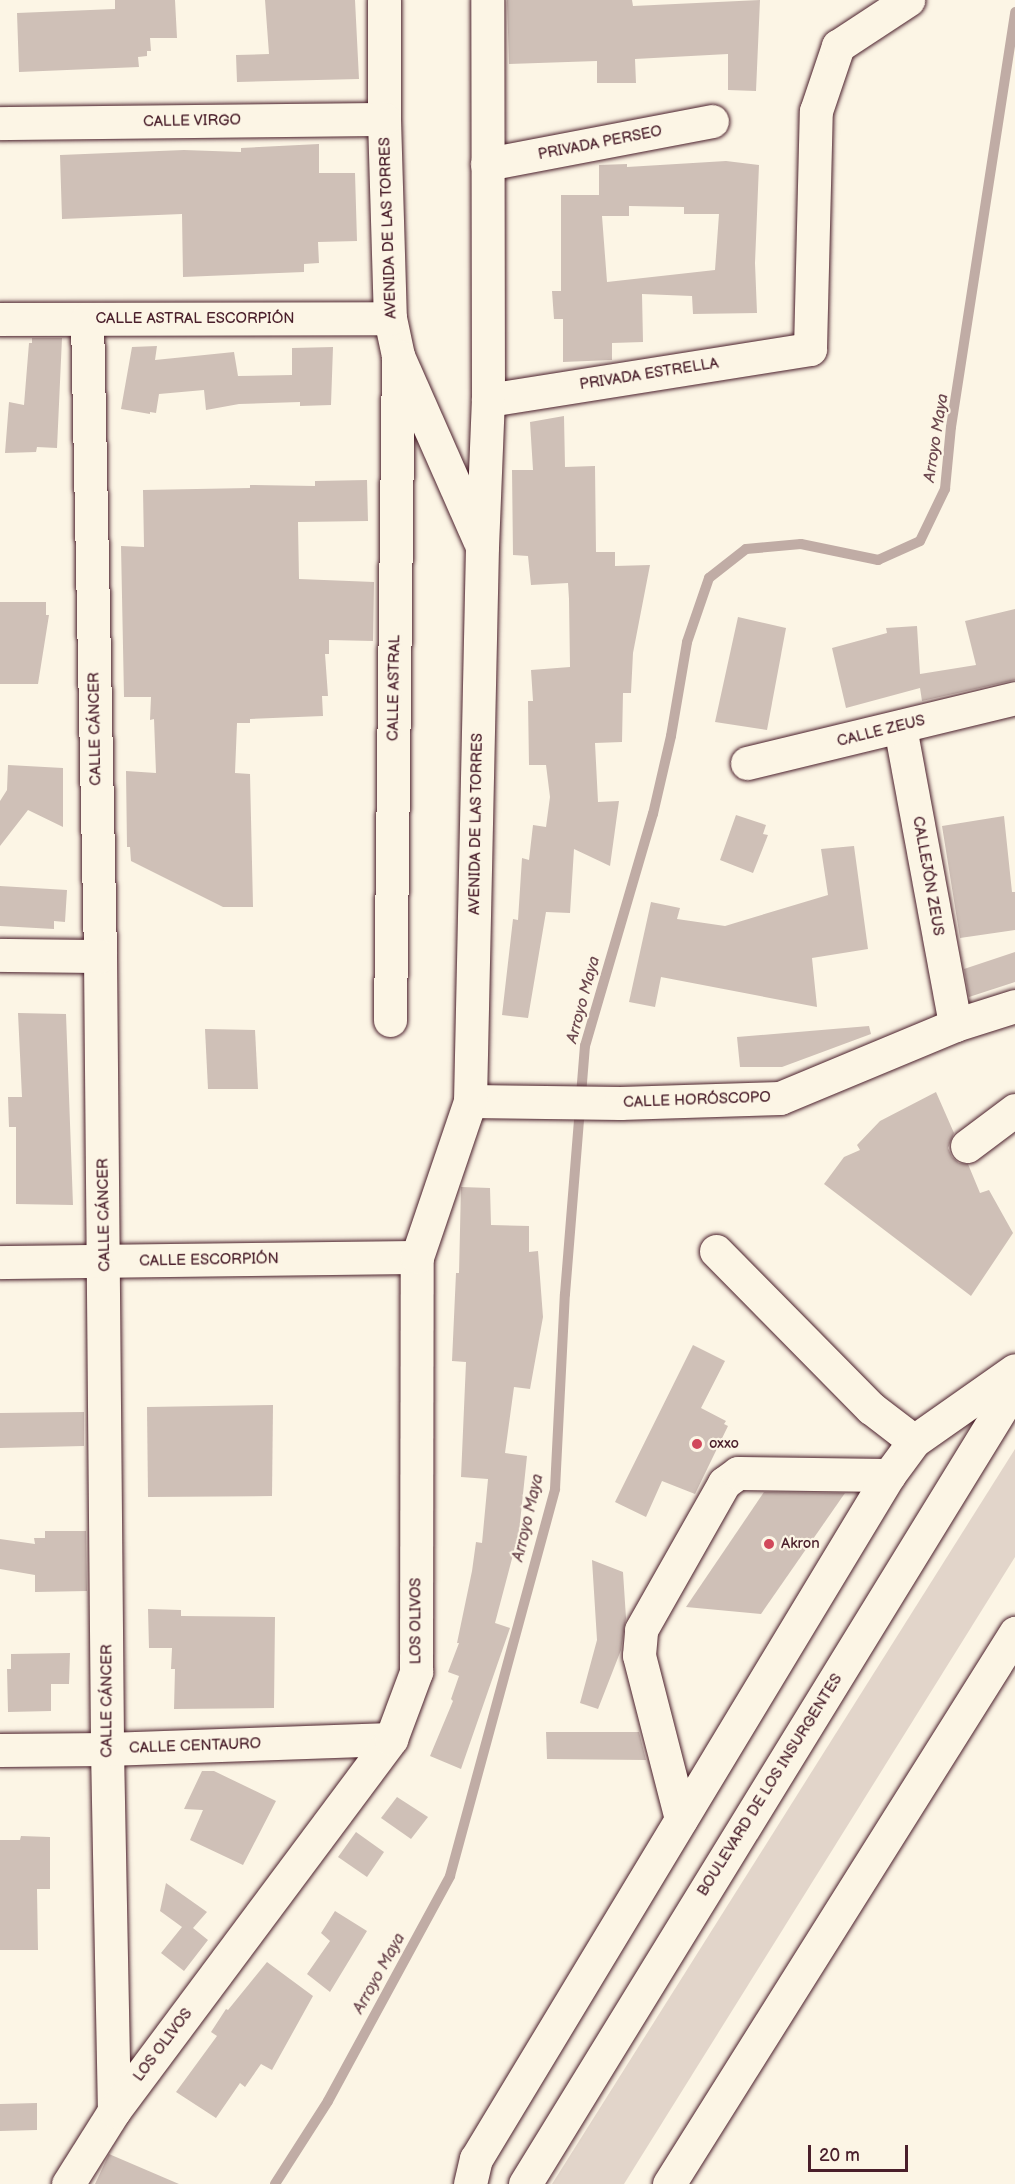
<!DOCTYPE html>
<html>
<head>
<meta charset="utf-8">
<style>
  body { margin:0 }
  #map { position:relative; width:1015px; height:2184px; overflow:hidden; background:#fcf5e5; font-family:"Balsamiq Sans",sans-serif }
  div>[style] { position:absolute }
  [style*='--x'] { left:calc(var(--x)*1px); top:calc(var(--y)*1px); width:calc(var(--w)*1px); rotate:calc(var(--a)*1deg) }
  .green>* { inset:0; background:#e2d5ca }
  .stream>* { height:10px; margin:-5px; padding:0 5px; transform-origin:5px; border-radius:5px; background:#c0aca5 }
  .building>* { inset:0; background:#cfc0b7 }
  .roads { filter:drop-shadow(0 0 2px #4a1f2b) drop-shadow(0 0 2px #4a1f2b) }
  .minor>* { height:33px; margin:-16.5px; padding:0 16.5px; transform-origin:16.5px; border-radius:16.5px; background:#fcf5e5 }
  .highway>* { height:33px; margin:-16.5px; padding:0 16.5px; transform-origin:16.5px; border-radius:16.5px; background:#fcf5e5 }
  .dots>* { width:16px; height:16px; translate:-50% -50%; box-sizing:border-box; border:3px solid #fcf5e5; border-radius:50% }
  span { translate:-50% -50%; white-space:nowrap; text-align:center; line-height:1.15; -webkit-text-stroke:4.5px #fcf5e5; paint-order:stroke }
  .street-label { font-size:15px; color:#4a1f2b }
  .poi-label { font-size:15px; color:#4a1f2b }
  .left { translate:0 -50%; text-align:left }
  .water-label { font-size:16px; color:#6d4950; font-style:italic }
  .scale { position:absolute; left:808px; top:2145px; width:100px; height:27px; box-sizing:border-box; border:3px solid #4a1f2b; border-top:0; padding-left:8px; font-size:18px; line-height:21px; white-space:nowrap; color:#4a1f2b; -webkit-text-stroke:4px #fcf5e5; paint-order:stroke }
</style>
</head>
<body>
<div id="map">
  <div class="green">
    <i style="clip-path:polygon(1015px 1449px,1015px 1557px,624px 2184px,552px 2184px)"></i>
  </div>
  <div class="stream">
    <i style="--x:275;--y:2184;--w:98;--a:-57.4"></i>
    <i style="--x:328;--y:2101;--w:256;--a:-61.5"></i>
    <i style="--x:450;--y:1876;--w:401;--a:-74.8"></i>
    <i style="--x:555;--y:1489;--w:195;--a:-87.1"></i>
    <i style="--x:565;--y:1294;--w:249;--a:-85.4"></i>
    <i style="--x:585;--y:1046;--w:242;--a:-73.7"></i>
    <i style="--x:653;--y:814;--w:80;--a:-77"></i>
    <i style="--x:671;--y:736;--w:95;--a:-80.3"></i>
    <i style="--x:687;--y:642;--w:68;--a:-71"></i>
    <i style="--x:709;--y:578;--w:47;--a:-38.1"></i>
    <i style="--x:746;--y:549;--w:55;--a:-5.2"></i>
    <i style="--x:801;--y:544;--w:79;--a:11.7"></i>
    <i style="--x:878;--y:560;--w:46;--a:-24.3"></i>
    <i style="--x:920;--y:541;--w:58;--a:-64.3"></i>
    <i style="--x:945;--y:489;--w:62;--a:-84.5"></i>
    <i style="--x:951;--y:427;--w:420;--a:-81.2"></i>
  </div>
  <div class="building">
    <i style="clip-path:polygon(115px 0,175px 0,177px 38px,150px 38px,151px 51px,147px 51px,147px 56px,138px 57px,139px 67px,19px 72px,17px 13px,115px 9px)"></i>
    <i style="clip-path:polygon(265px 0,355px 0,359px 79px,237px 82px,236px 55px,269px 54px)"></i>
    <i style="clip-path:polygon(507px 0,632px 0,633px 6px,760px 0,756px 91px,728px 90px,728px 54px,635px 59px,636px 83px,597px 83px,597px 61px,509px 64px)"></i>
    <i style="clip-path:polygon(319px 144px,319px 173px,355px 173px,357px 241px,318px 242px,319px 263px,304px 264px,304px 272px,183px 277px,182px 214px,62px 219px,60px 155px,184px 150px,241px 152px,241px 148px)"></i>
    <i style="clip-path:polygon(evenodd,726px 161px,759px 165px,755px 263px,757px 313px,693px 314px,692px 296px,642px 294px,643px 342px,612px 343px,612px 360px,563px 362px,563px 319px,554px 319px,552px 291px,561px 291px,561px 195px,599px 195px,599px 165px,627px 164px,627px 167px,726px 161px,629px 206px,684px 207px,684px 214px,719px 214px,715px 270px,607px 282px,602px 216px,629px 216px,629px 206px)"></i>
    <i style="clip-path:polygon(32px 338px,62px 338px,57px 448px,37px 447px,36px 452px,5px 453px,9px 402px,24px 405px,29px 343px,32px 343px)"></i>
    <i style="clip-path:polygon(157px 346px,155px 360px,234px 352px,238px 376px,292px 375px,292px 348px,333px 347px,331px 405px,300px 406px,300px 402px,239px 404px,206px 410px,204px 390px,159px 394px,156px 413px,150px 412px,150px 414px,121px 409px,132px 347px)"></i>
    <i style="clip-path:polygon(564px 416px,565px 467px,595px 466px,596px 552px,615px 552px,615px 566px,650px 565px,633px 653px,631px 693px,623px 693px,622px 742px,595px 743px,598px 802px,619px 801px,610px 866px,574px 849px,570px 913px,546px 912px,528px 1018px,502px 1015px,513px 919px,518px 920px,522px 858px,529px 860px,533px 825px,546px 827px,550px 797px,546px 765px,529px 765px,528px 701px,533px 701px,531px 670px,570px 667px,569px 599px,568px 583px,531px 585px,528px 556px,513px 555px,512px 470px,533px 470px,530px 422px)"></i>
    <i style="clip-path:polygon(367px 480px,368px 521px,298px 522px,299px 579px,374px 582px,373px 641px,329px 640px,329px 654px,325px 654px,328px 696px,322px 696px,323px 716px,250px 719px,250px 723px,237px 723px,235px 773px,250px 774px,253px 907px,223px 907px,131px 861px,130px 847px,127px 847px,126px 771px,156px 773px,154px 719px,150px 720px,151px 697px,124px 697px,121px 546px,144px 547px,143px 490px,250px 488px,250px 485px,315px 486px,315px 481px)"></i>
    <i style="clip-path:polygon(0 602px,46px 602px,46px 615px,49px 615px,38px 684px,0 684px)"></i>
    <i style="clip-path:polygon(1015px 609px,1015px 680px,922px 701px,920px 688px,846px 708px,832px 648px,887px 633px,886px 628px,917px 626px,920px 674px,976px 665px,965px 621px)"></i>
    <i style="clip-path:polygon(738px 617px,786px 628px,767px 730px,715px 722px)"></i>
    <i style="clip-path:polygon(8px 765px,63px 768px,63px 827px,28px 810px,0 846px,0 801px,7px 790px)"></i>
    <i style="clip-path:polygon(736px 815px,766px 825px,763px 834px,768px 835px,753px 873px,720px 860px)"></i>
    <i style="clip-path:polygon(1004px 816px,1012px 892px,1015px 892px,1015px 930px,960px 938px,942px 826px)"></i>
    <i style="clip-path:polygon(854px 846px,868px 949px,812px 958px,817px 1007px,661px 977px,655px 1007px,629px 1002px,651px 902px,680px 908px,677px 919px,725px 926px,828px 895px,821px 849px)"></i>
    <i style="clip-path:polygon(0 886px,67px 890px,65px 922px,54px 921px,54px 929px,0 926px)"></i>
    <i style="clip-path:polygon(1015px 952px,1015px 982px,969px 997px,964px 969px)"></i>
    <i style="clip-path:polygon(18px 1013px,66px 1014px,73px 1205px,16px 1204px,16px 1127px,9px 1127px,8px 1097px,22px 1097px)"></i>
    <i style="clip-path:polygon(869px 1026px,871px 1034px,782px 1067px,740px 1067px,737px 1037px)"></i>
    <i style="clip-path:polygon(205px 1029px,255px 1030px,258px 1089px,208px 1089px)"></i>
    <i style="clip-path:polygon(936px 1092px,954px 1133px,948px 1148px,952px 1157px,959px 1163px,968px 1164px,980px 1193px,989px 1190px,1013px 1233px,971px 1296px,824px 1184px,844px 1157px,860px 1150px,857px 1145px,880px 1121px)"></i>
    <i style="clip-path:polygon(461px 1187px,490px 1188px,491px 1225px,529px 1226px,529px 1252px,538px 1251px,543px 1317px,530px 1389px,514px 1387px,505px 1453px,527px 1456px,519px 1532px,495px 1623px,510px 1628px,461px 1769px,430px 1756px,453px 1701px,451px 1699px,459px 1676px,448px 1672px,459px 1643px,457px 1643px,472px 1571px,476px 1542px,482px 1543px,488px 1479px,461px 1477px,466px 1362px,452px 1361px,456px 1273px,459px 1273px)"></i>
    <i style="clip-path:polygon(693px 1345px,725px 1361px,701px 1408px,726px 1421px,724px 1424px,728px 1426px,695px 1494px,662px 1481px,646px 1517px,615px 1502px)"></i>
    <i style="clip-path:polygon(273px 1405px,272px 1496px,148px 1497px,147px 1407px)"></i>
    <i style="clip-path:polygon(84px 1412px,84px 1446px,0 1448px,0 1413px)"></i>
    <i style="clip-path:polygon(764px 1492px,845px 1493px,761px 1614px,686px 1607px)"></i>
    <i style="clip-path:polygon(45px 1531px,86px 1531px,87px 1591px,35px 1592px,35px 1575px,0 1569px,0 1539px,35px 1544px,34px 1538px,45px 1538px)"></i>
    <i style="clip-path:polygon(592px 1560px,623px 1572px,626px 1618px,621px 1650px,598px 1709px,580px 1703px,597px 1640px)"></i>
    <i style="clip-path:polygon(148px 1609px,181px 1610px,181px 1616px,275px 1617px,274px 1708px,174px 1709px,175px 1669px,171px 1669px,172px 1648px,149px 1648px)"></i>
    <i style="clip-path:polygon(70px 1653px,69px 1684px,51px 1684px,51px 1711px,8px 1712px,7px 1669px,11px 1669px,11px 1654px)"></i>
    <i style="clip-path:polygon(546px 1732px,639px 1732px,646px 1760px,547px 1759px)"></i>
    <i style="clip-path:polygon(202px 1771px,214px 1771px,276px 1801px,243px 1865px,190px 1840px,203px 1810px,184px 1809px)"></i>
    <i style="clip-path:polygon(397px 1797px,428px 1817px,411px 1839px,381px 1818px)"></i>
    <i style="clip-path:polygon(356px 1832px,384px 1852px,367px 1877px,338px 1857px)"></i>
    <i style="clip-path:polygon(21px 1836px,50px 1837px,50px 1889px,37px 1889px,38px 1950px,0 1950px,0 1840px,20px 1840px)"></i>
    <i style="clip-path:polygon(166px 1883px,207px 1912px,193px 1928px,208px 1940px,184px 1971px,161px 1953px,182px 1927px,160px 1911px)"></i>
    <i style="clip-path:polygon(335px 1911px,367px 1931px,330px 1992px,307px 1974px,330px 1941px,321px 1933px)"></i>
    <i style="clip-path:polygon(267px 1962px,313px 1996px,272px 2070px,261px 2064px,245px 2087px,240px 2083px,216px 2118px,176px 2092px,217px 2036px,211px 2032px,226px 2009px,228px 2010px)"></i>
    <i style="clip-path:polygon(37px 2103px,37px 2130px,0 2131px,0 2104px)"></i>
    <i style="clip-path:polygon(109px 2154px,179px 2184px,95px 2184px)"></i>
  </div>
  <div class="roads">
    <div class="minor">
      <i style="--x:384;--y:0;--w:119;--a:90"></i>
      <i style="--x:384;--y:119;--w:199;--a:88.3"></i>
      <i style="--x:390;--y:318;--w:39;--a:78"></i>
      <i style="--x:398;--y:356;--w:201;--a:66.2"></i>
      <i style="--x:0;--y:123;--w:384;--a:-0.6"></i>
      <i style="--x:487;--y:164;--w:229;--a:-10.8"></i>
      <i style="--x:0;--y:319;--w:390;--a:-0.1"></i>
      <i style="--x:87;--y:319;--w:637;--a:88.83"></i>
      <i style="--x:100;--y:956;--w:793;--a:89.49"></i>
      <i style="--x:107;--y:1749;--w:362;--a:88.9"></i>
      <i style="--x:488;--y:400;--w:326;--a:-9"></i>
      <i style="--x:810;--y:349;--w:238;--a:-88.6"></i>
      <i style="--x:816;--y:111;--w:69;--a:-71.3"></i>
      <i style="--x:838;--y:46;--w:84;--a:-33.3"></i>
      <i style="--x:900;--y:727;--w:303;--a:79.5"></i>
      <i style="--x:747;--y:763;--w:276;--a:-13.6"></i>
      <i style="--x:0;--y:955;--w:100;--a:0.6"></i>
      <i style="--x:390;--y:1020;--w:664;--a:-89.31"></i>
      <i style="--x:470;--y:1101;--w:150;--a:0.8"></i>
      <i style="--x:620;--y:1103;--w:160;--a:-1.8"></i>
      <i style="--x:780;--y:1098;--w:190;--a:-22.6"></i>
      <i style="--x:955;--y:1025;--w:63;--a:-17.6"></i>
      <i style="--x:967;--y:1146;--w:60;--a:-36.9"></i>
      <i style="--x:716;--y:1251;--w:221;--a:45.4"></i>
      <i style="--x:871;--y:1408;--w:54;--a:37.5"></i>
      <i style="--x:0;--y:1262;--w:417;--a:-0.7"></i>
      <i style="--x:0;--y:1750;--w:107;--a:-0.5"></i>
      <i style="--x:107;--y:1749;--w:284;--a:-2"></i>
      <i style="--x:681;--y:1819;--w:169;--a:-104.4"></i>
      <i style="--x:639;--y:1655;--w:25;--a:-85"></i>
      <i style="--x:641;--y:1630;--w:169;--a:-60.5"></i>
      <i style="--x:724;--y:1483;--w:17;--a:-36"></i>
      <i style="--x:738;--y:1473;--w:151;--a:0.8"></i>
      <i style="--x:68;--y:2184;--w:86;--a:-57.8"></i>
      <i style="--x:114;--y:2111;--w:464;--a:-53.3"></i>
      <i style="--x:391;--y:1739;--w:72;--a:-69.5"></i>
      <i style="--x:416;--y:1672;--w:415;--a:-89.9"></i>
      <i style="--x:417;--y:1257;--w:165;--a:-71.2"></i>
      <i style="--x:470;--y:1101;--w:554;--a:-88.76"></i>
      <i style="--x:482;--y:547;--w:147;--a:-87.7"></i>
      <i style="--x:488;--y:400;--w:400;--a:-90.1"></i>
    </div>
    <div class="highway">
      <i style="--x:470;--y:2184;--w:26;--a:-77"></i>
      <i style="--x:476;--y:2159;--w:799;--a:-58.88"></i>
      <i style="--x:889;--y:1475;--w:42;--a:-53.7"></i>
      <i style="--x:914;--y:1441;--w:123;--a:-35.1"></i>
      <i style="--x:525;--y:2184;--w:936;--a:-58.45"></i>
      <i style="--x:669;--y:2184;--w:651;--a:-57.87"></i>
    </div>
  </div>
  <div class="dots">
    <i style="left:697px;top:1444px;background:#d1495b"></i>
    <i style="left:769px;top:1544px;background:#d1495b"></i>
  </div>
  <div class="street-label">
    <span style="left:192px;top:121px;rotate:-1deg">CALLE VIRGO</span>
    <span style="left:600px;top:143px;rotate:-11deg">PRIVADA PERSEO</span>
    <span style="left:388px;top:228px;rotate:-92deg">AVENIDA DE LAS TORRES</span>
    <span style="left:195px;top:319px">CALLE ASTRAL ESCORPIÓN</span>
    <span style="left:649px;top:374px;rotate:-9deg">PRIVADA ESTRELLA</span>
    <span style="left:394px;top:688px;rotate:-89deg">CALLE ASTRAL</span>
    <span style="left:95px;top:729px;rotate:-91deg">CALLE CÁNCER</span>
    <span style="left:881px;top:731px;rotate:-14deg">CALLE ZEUS</span>
    <span style="left:476px;top:824px;rotate:-89deg">AVENIDA DE LAS TORRES</span>
    <span style="left:928px;top:876px;rotate:80deg">CALLEJÓN ZEUS</span>
    <span style="left:697px;top:1100px;rotate:-2deg">CALLE HORÓSCOPO</span>
    <span style="left:104px;top:1215px;rotate:-91deg">CALLE CÁNCER</span>
    <span style="left:209px;top:1260px;rotate:-1deg">CALLE ESCORPIÓN</span>
    <span style="left:416px;top:1621px;rotate:-90deg">LOS OLIVOS</span>
    <span style="left:107px;top:1701px;rotate:-90deg">CALLE CÁNCER</span>
    <span style="left:195px;top:1746px;rotate:-2deg">CALLE CENTAURO</span>
    <span style="left:770px;top:1785px;rotate:-58deg">BOULEVARD DE LOS INSURGENTES</span>
    <span style="left:163px;top:2045px;rotate:-53deg">LOS OLIVOS</span>
  </div>
  <div class="poi-label">
    <span class="left" style="left:709px;top:1444px">oxxo</span>
    <span class="left" style="left:781px;top:1544px">Akron</span>
  </div>
  <div class="water-label">
    <span style="left:937px;top:438px;rotate:-81deg">Arroyo Maya</span>
    <span style="left:584px;top:1000px;rotate:-75deg">Arroyo Maya</span>
    <span style="left:529px;top:1518px;rotate:-77deg">Arroyo Maya</span>
    <span style="left:380px;top:1974px;rotate:-61deg">Arroyo Maya</span>
  </div>
  <div class="scale">20 m</div>
</div>
</body>
</html>
